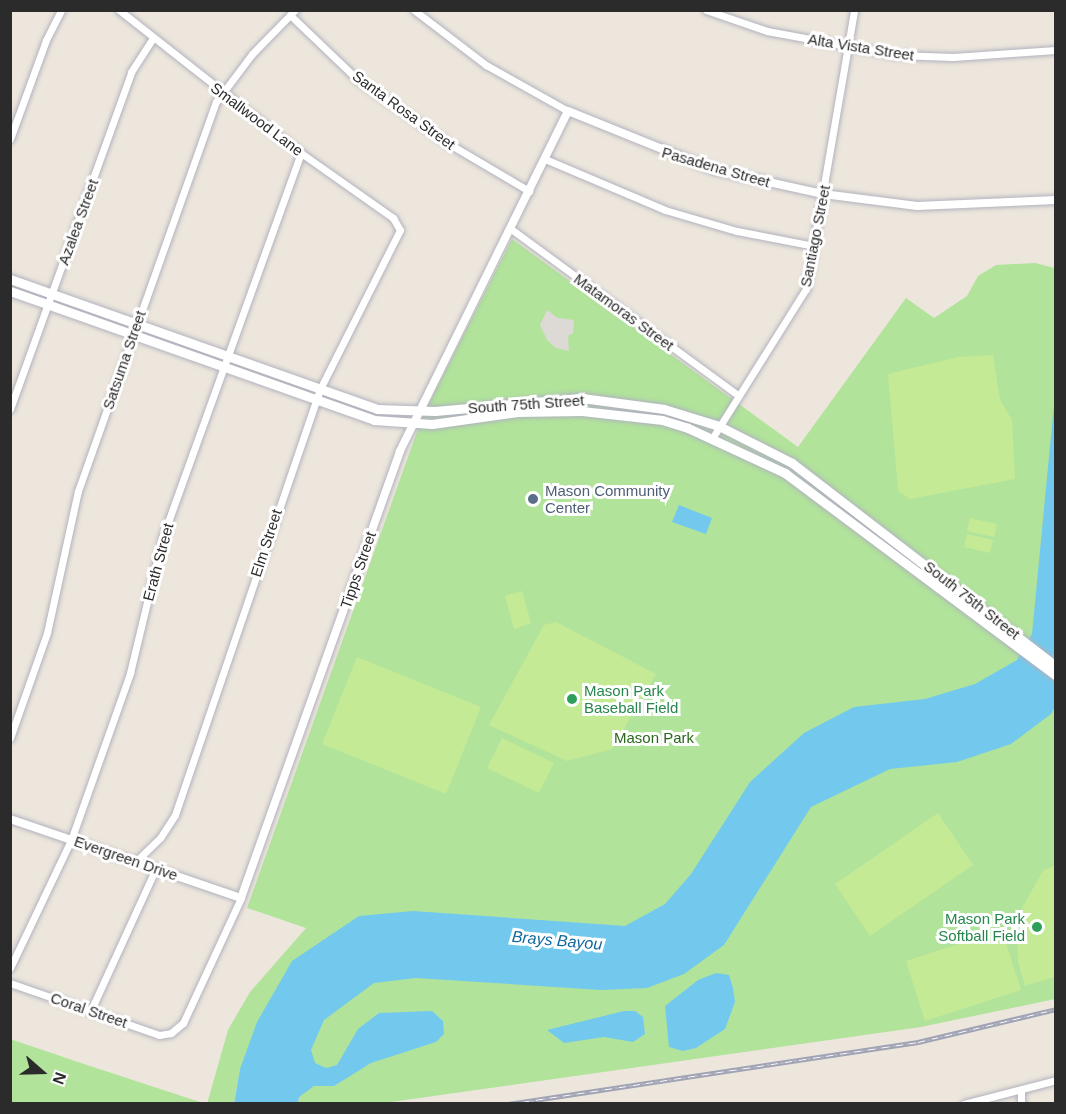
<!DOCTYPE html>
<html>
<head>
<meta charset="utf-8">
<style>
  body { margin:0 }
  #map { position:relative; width:1066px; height:1114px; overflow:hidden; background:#ede6dd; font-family:Helvetica,sans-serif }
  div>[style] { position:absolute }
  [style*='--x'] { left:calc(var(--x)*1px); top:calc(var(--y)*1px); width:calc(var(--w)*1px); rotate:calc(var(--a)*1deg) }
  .green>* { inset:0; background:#b1e39b }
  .pitch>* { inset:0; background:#c4ea96 }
  .plaza>* { inset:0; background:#ddd9d4 }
  .water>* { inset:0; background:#72c9ed }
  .roads { filter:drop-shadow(0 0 2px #b1b3be) drop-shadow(0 0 2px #b1b3be) }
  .minor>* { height:7px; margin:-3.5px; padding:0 3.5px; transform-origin:3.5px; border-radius:3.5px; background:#fff }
  .tertiary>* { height:8px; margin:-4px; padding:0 4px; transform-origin:4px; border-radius:4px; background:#fff }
  .secondary>* { height:9px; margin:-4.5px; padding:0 4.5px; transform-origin:4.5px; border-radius:4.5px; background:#fff }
  .rail>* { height:4.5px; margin-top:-2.25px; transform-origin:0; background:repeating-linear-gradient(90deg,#fff 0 7px,#a0a3b5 0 14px); box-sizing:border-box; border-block:2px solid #a0a3b5 }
  .dots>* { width:16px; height:16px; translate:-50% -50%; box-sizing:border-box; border:3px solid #fff; border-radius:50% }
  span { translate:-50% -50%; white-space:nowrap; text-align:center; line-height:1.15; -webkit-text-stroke:6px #fff; paint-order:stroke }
  .street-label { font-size:15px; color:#2b2b2b }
  .service-label { font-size:15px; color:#4e5e75 }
  .left { translate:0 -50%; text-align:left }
  .leisure-label { font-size:15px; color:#27864d }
  .right { translate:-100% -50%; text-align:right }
  .park-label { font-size:15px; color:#29681b }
  .water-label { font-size:16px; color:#0f679b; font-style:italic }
  .frame { position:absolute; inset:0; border:12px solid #2b2b2b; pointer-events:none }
  .north { position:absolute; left:12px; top:1042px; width:60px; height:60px; -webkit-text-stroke:4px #fff; paint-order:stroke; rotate:110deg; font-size:16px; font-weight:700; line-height:24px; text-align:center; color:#2b2b2b }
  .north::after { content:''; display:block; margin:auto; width:21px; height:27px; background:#2b2b2b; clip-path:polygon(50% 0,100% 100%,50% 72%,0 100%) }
</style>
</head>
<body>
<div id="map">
  <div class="green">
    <i style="clip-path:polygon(512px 239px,798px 447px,906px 298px,934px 318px,967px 296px,978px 276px,996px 265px,1035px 263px,1055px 268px,1055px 999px,921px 1027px,384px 1103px,298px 1103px,303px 1068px,240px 1069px,234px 1103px,207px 1104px,228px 1030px,250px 992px,306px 928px,247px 908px,423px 415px)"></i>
    <i style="clip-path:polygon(10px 1039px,87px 1065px,203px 1103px,11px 1103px)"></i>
  </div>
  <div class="pitch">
    <i style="clip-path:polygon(993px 355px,1000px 400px,1012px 420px,1015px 479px,910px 499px,898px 491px,888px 374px,958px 357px)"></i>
    <i style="clip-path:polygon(970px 518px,997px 524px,994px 537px,967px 531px)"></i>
    <i style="clip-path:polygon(967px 534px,993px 540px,990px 553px,964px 547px)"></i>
    <i style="clip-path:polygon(522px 591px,531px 623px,514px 629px,505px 596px)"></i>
    <i style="clip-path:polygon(556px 622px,656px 674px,612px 749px,567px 761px,489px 725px,544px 625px)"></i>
    <i style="clip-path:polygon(357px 657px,481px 707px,446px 794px,322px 744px)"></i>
    <i style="clip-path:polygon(502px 738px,554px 763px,539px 793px,487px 768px)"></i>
    <i style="clip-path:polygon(938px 813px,973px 865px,870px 936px,835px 884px)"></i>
    <i style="clip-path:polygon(1055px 865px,1055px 977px,1025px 986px,1018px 962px,1017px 933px,1022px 908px,1043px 871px)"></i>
    <i style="clip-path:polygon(1002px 930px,1021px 990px,925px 1021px,906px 961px)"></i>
  </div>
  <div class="plaza">
    <i style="clip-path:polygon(547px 310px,558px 318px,574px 320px,573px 333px,568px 336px,569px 351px,556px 348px,547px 340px,540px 325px)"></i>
  </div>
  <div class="water">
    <i style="clip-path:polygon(1055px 394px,1056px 705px,1051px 714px,1011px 744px,957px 762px,890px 769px,811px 807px,724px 945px,684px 974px,647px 988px,601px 990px,416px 978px,374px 983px,324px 1020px,311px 1050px,315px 1063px,326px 1068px,337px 1065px,358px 1029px,379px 1013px,432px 1011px,443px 1021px,444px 1034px,436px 1042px,371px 1063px,334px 1086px,314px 1086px,299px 1097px,298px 1103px,234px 1104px,240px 1069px,257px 1022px,292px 961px,359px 916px,413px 911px,625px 926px,665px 904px,691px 874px,750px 782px,804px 733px,854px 707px,925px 699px,975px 684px,1017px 660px,1032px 634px)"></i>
    <i style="clip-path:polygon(679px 505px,712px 518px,706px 534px,672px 522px)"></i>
    <i style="clip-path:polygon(716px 973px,729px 975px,733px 988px,735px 1002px,725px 1029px,696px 1048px,683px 1051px,669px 1047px,665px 1006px,698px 980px)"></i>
    <i style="clip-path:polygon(624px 1011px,635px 1011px,643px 1017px,645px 1034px,633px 1042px,604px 1037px,564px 1043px,547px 1030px)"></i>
  </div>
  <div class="roads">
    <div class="minor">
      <i style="--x:119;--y:10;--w:231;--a:38.2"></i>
      <i style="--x:301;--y:153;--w:113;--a:35.2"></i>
      <i style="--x:393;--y:218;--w:14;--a:60"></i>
      <i style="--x:400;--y:230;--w:178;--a:116.7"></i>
      <i style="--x:320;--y:389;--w:450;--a:108.8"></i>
      <i style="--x:175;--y:815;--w:27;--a:123"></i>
      <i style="--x:160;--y:838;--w:35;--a:136"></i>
      <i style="--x:414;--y:10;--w:91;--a:37.4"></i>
      <i style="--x:486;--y:65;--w:94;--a:29.3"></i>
      <i style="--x:706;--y:10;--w:65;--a:19"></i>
      <i style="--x:767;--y:31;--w:132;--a:10.5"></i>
      <i style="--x:897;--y:55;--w:56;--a:2"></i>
      <i style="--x:953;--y:57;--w:103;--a:-3.9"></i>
      <i style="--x:290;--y:15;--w:94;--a:43.7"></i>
      <i style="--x:358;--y:80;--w:113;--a:35"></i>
      <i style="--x:451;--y:145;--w:91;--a:30.5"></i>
      <i style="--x:10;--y:139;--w:105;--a:-70"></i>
      <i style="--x:46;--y:40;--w:34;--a:-63"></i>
      <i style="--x:545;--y:159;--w:130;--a:23"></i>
      <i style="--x:665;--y:210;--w:75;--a:16.3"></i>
      <i style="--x:737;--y:231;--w:78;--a:11"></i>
      <i style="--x:511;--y:229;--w:281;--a:36.2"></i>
      <i style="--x:10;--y:409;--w:358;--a:-70.2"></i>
      <i style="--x:131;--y:72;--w:40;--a:-57.1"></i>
      <i style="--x:713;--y:437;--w:175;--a:-57.9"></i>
      <i style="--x:806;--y:289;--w:283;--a:-80.2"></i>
      <i style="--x:10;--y:738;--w:111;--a:-70.6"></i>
      <i style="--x:47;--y:633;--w:145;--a:-77.7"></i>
      <i style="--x:78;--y:491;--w:413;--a:-70.5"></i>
      <i style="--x:216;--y:102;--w:60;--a:-53.1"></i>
      <i style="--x:252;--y:54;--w:62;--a:-45.7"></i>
      <i style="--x:10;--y:968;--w:142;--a:-64.5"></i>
      <i style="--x:71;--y:840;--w:177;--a:-70.5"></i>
      <i style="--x:130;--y:673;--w:141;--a:-76.5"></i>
      <i style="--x:163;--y:536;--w:407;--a:-70.2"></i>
      <i style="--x:10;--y:983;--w:158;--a:19.2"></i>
      <i style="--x:159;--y:1035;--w:12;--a:-9"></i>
      <i style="--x:171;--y:1033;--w:16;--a:-40"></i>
      <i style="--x:183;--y:1023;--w:138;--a:-65.1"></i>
      <i style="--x:91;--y:1010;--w:156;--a:-65.4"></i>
      <i style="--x:1021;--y:1090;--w:14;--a:90"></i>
      <i style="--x:964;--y:1104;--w:95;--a:-14.6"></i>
    </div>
    <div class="tertiary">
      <i style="--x:10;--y:819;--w:244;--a:18.9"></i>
      <i style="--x:241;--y:898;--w:474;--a:-70.4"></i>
      <i style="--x:400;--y:451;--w:379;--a:-63.7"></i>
      <i style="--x:568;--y:111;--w:157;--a:22"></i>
      <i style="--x:714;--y:170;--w:112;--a:12.4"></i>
      <i style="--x:823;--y:194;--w:95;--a:7.3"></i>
      <i style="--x:917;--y:206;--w:139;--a:-2.5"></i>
    </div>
    <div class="secondary">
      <i style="--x:10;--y:279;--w:389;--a:19.5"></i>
      <i style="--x:377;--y:409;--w:58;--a:2"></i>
      <i style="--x:435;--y:411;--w:148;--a:-5.1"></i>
      <i style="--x:582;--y:398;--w:83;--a:7.6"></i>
      <i style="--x:664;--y:409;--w:58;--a:17.2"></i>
      <i style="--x:719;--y:426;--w:82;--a:26.9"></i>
      <i style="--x:792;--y:463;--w:333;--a:37.6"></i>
      <i style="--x:10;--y:291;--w:386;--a:19.5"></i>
      <i style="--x:374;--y:420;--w:58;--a:3.9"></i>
      <i style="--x:432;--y:424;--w:86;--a:-8"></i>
      <i style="--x:517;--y:412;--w:65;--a:-0.9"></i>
      <i style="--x:582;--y:411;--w:81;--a:6.4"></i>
      <i style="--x:662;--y:420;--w:27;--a:17"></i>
      <i style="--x:688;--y:428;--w:107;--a:24.9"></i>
      <i style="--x:785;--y:473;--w:339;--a:36.8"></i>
    </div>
  </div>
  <div class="rail">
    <i style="--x:508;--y:1104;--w:415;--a:-8.6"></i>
    <i style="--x:918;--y:1042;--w:142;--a:-13.4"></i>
  </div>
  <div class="dots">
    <i style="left:533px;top:499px;background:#5c6f8a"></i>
    <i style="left:572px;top:699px;background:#2e9e5b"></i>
    <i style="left:1037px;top:927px;background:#2e9e5b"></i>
  </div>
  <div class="street-label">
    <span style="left:861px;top:47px;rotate:9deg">Alta Vista Street</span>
    <span style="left:404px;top:110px;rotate:36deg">Santa Rosa Street</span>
    <span style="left:257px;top:119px;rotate:37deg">Smallwood Lane</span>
    <span style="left:716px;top:167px;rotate:16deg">Pasadena Street</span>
    <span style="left:78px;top:222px;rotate:-70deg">Azalea Street</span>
    <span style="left:815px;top:236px;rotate:-79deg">Santiago Street</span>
    <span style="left:624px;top:312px;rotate:36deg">Matamoras Street</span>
    <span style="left:124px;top:360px;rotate:-71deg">Satsuma Street</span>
    <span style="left:526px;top:404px;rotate:-4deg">South 75th Street</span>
    <span style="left:266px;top:543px;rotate:-72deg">Elm Street</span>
    <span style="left:158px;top:562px;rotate:-75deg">Erath Street</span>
    <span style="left:358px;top:570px;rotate:-71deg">Tipps Street</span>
    <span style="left:972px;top:600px;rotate:38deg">South 75th Street</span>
    <span style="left:126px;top:858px;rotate:19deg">Evergreen Drive</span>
    <span style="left:89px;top:1010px;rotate:19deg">Coral Street</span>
  </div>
  <div class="service-label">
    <span class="left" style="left:545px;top:499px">Mason Community<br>Center</span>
  </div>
  <div class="leisure-label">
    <span class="left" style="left:584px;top:699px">Mason Park<br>Baseball Field</span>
    <span class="right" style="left:1025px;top:927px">Mason Park<br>Softball Field</span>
  </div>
  <div class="park-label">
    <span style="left:654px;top:738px">Mason Park</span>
  </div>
  <div class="water-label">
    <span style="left:557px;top:941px;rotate:5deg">Brays Bayou</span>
  </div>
  <div class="frame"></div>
  <div class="north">N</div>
</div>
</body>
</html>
